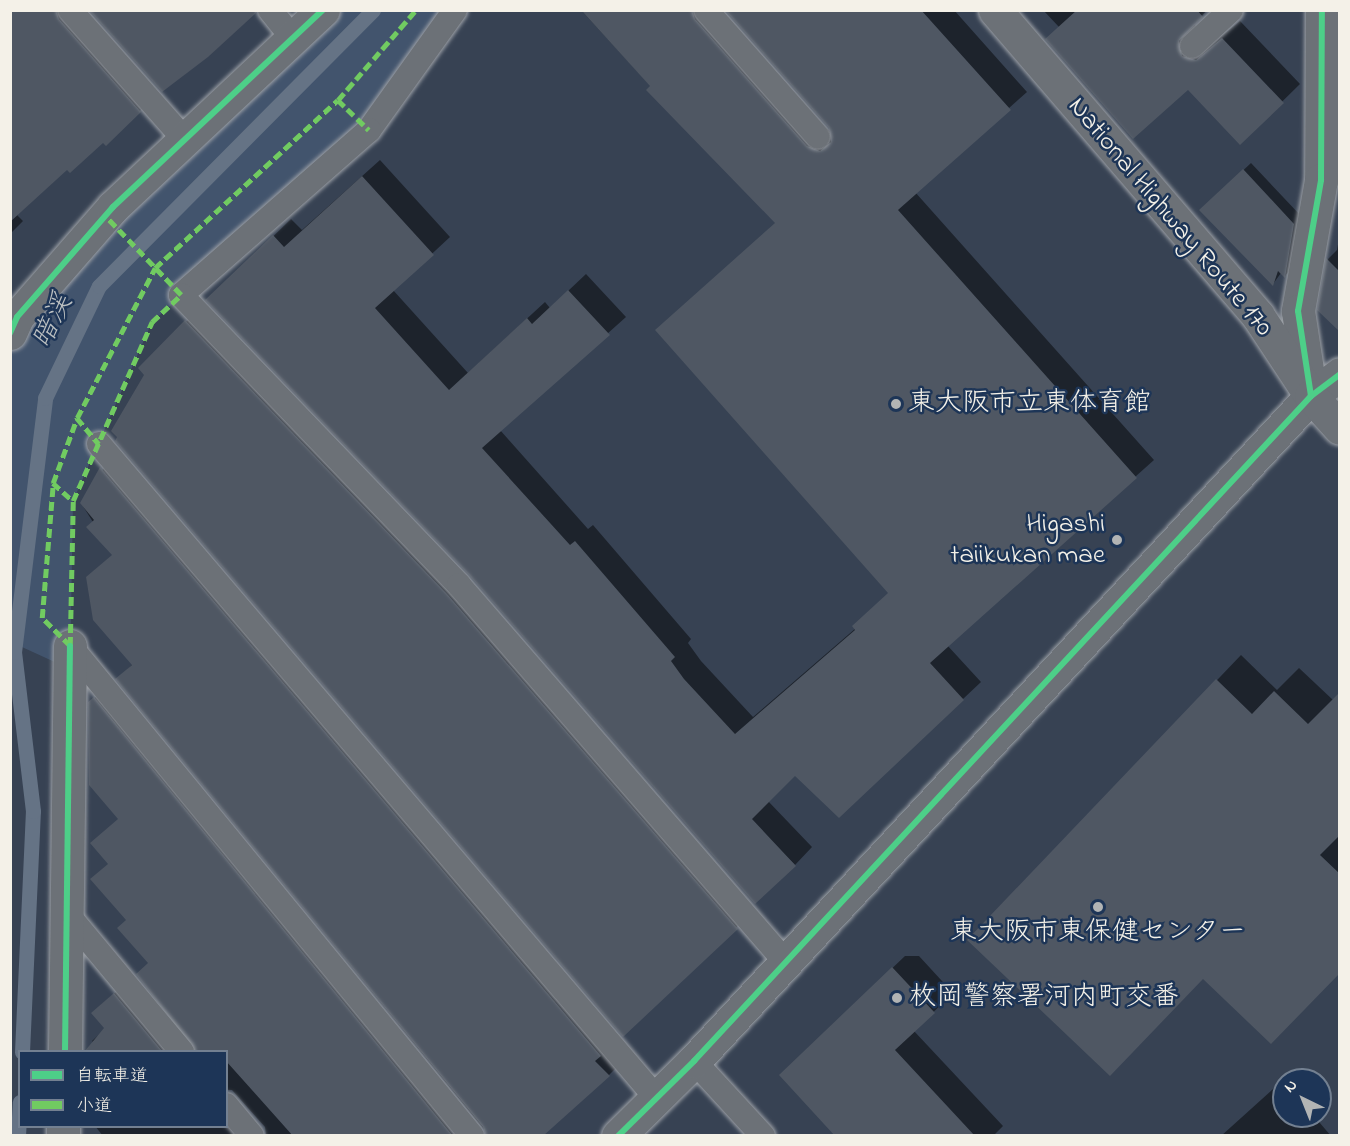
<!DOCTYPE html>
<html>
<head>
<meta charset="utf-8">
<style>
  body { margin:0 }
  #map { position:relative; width:1350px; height:1146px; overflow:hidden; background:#374253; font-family:"Indie Flower","Klee One",sans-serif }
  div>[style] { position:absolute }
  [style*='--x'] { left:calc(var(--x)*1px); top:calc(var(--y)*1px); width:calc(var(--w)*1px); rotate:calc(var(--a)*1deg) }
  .green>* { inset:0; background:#42546d }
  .shadow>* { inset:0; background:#0007 }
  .stream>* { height:15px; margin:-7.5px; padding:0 7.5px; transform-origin:7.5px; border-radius:7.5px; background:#657385 }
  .building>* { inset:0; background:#4f5763 }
  .roads { filter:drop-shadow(0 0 2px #9da1a7) drop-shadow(0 0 2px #9da1a7) }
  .service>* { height:24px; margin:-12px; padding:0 12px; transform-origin:12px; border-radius:12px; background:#6c7177 }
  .minor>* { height:33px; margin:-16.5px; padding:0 16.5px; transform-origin:16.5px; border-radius:16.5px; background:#6c7177 }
  .tertiary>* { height:33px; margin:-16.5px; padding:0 16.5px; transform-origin:16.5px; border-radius:16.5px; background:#6c7177 }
  .trunk>* { height:33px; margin:-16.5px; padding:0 16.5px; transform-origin:16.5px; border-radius:16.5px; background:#6c7177 }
  .quiet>* { height:4.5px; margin-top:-2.25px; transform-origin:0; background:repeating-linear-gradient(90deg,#71cb61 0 9px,transparent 0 13.5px) }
  .cycleway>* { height:6px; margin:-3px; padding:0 3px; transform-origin:3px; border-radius:3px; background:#4dcf88 }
  .dots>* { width:16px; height:16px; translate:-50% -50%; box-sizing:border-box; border:3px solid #1d3557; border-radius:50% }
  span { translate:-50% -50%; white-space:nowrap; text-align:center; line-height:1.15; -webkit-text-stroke:5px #1d3557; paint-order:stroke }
  .street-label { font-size:27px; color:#f4f1e8 }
  .poi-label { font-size:27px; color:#f4f1e8 }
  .left { translate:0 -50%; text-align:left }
  .right { translate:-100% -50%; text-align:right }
  .water-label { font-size:28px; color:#bdc1c2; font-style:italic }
  .frame { position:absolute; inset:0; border:12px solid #f4f1e8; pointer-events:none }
  .legend { position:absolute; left:18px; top:1050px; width:210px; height:78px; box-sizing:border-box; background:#1d3557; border:2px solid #738091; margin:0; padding:8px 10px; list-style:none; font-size:18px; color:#f4f1e8 }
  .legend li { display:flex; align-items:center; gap:12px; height:30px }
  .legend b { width:30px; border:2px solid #738091 }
  .north { position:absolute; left:1272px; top:1068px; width:60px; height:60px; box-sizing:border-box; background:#1d3557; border:2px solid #738091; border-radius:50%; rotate:317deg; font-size:16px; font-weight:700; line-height:24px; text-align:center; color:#f4f1e8 }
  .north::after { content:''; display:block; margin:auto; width:21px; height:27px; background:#b2b4b4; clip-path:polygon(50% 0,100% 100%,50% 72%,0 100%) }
</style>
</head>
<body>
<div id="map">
  <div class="green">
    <i style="clip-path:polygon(323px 11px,456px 11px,369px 130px,152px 322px,73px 501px,70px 669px,11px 642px,10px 335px)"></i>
  </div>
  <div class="shadow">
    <i style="clip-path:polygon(10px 10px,69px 10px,150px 101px,106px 144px,103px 141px,67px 168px,17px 215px,23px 221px,10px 234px)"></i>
    <i style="clip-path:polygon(581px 10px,720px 10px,832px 134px,830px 127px,727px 10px,954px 10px,1027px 92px,915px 192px,1154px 460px,947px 645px,981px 682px,839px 816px,795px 774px,768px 801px,812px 847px,795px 865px,225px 283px,291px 219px,302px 230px,380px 160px,450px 237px,393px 290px,468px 373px,545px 302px,550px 308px,586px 274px,626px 317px,500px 430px,588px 529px,593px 525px,691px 639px,688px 643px,701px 661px,753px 717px,856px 628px,890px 592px,776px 222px)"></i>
    <i style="clip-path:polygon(1043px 10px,1207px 10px,1195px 24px,1198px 38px,1213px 43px,1240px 21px,1300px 84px,1240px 143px,1188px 87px,1059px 27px)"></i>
    <i style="clip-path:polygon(1251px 163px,1301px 216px,1291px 269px,1285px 276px,1281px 273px,1273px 284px,1201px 210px)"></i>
    <i style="clip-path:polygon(1340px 233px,1340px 330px,1319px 310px,1328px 259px,1337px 250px)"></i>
    <i style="clip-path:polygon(196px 312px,746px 918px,623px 1035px,140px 368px)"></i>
    <i style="clip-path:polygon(109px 460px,617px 1067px,609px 1075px,488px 1134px,117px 679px,133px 664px,113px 554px,81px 503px)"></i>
    <i style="clip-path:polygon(1241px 655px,1277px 690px,1299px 668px,1333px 700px,1340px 694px,1340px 972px,1203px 977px,969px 940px)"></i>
    <i style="clip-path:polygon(98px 694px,468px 1136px,266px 1136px,265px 1127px,232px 1090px,226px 1090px,226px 1052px,149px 963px,128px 919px,110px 863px,120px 818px,90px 703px)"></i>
    <i style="clip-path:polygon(905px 956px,919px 956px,953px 993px,914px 1031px,1003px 1126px,993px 1136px,838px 1136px,800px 1056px)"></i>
    <i style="clip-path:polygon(123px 986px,180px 1052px,102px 1052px,92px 1041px,106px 1028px,101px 1005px)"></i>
    <i style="clip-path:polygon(1283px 1080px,1284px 1116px,1314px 1116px,1331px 1136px,1221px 1136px)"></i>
    <i style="clip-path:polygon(226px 1110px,250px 1136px,103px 1136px,95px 1126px,226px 1126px)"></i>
  </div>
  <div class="stream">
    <i style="--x:22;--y:1052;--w:241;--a:-87.4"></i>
    <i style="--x:33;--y:811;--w:160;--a:-96.8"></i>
    <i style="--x:14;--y:652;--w:256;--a:-83"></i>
    <i style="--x:45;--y:398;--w:124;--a:-64.3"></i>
    <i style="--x:99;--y:286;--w:389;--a:-45.2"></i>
    <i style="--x:18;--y:1136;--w:34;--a:-87"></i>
  </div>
  <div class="building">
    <i style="clip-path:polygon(10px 10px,56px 10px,59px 19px,141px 112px,106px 146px,103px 143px,70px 173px,67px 170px,10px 222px)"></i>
    <i style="clip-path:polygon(89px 10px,256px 10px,256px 13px,208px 57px,162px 92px)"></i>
    <i style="clip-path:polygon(581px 10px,692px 10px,695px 19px,807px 146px,820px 151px,831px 142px,829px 128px,725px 10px,921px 10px,1011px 110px,898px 210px,1137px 478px,930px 663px,964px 700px,839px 818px,795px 776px,752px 819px,796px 866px,755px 904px,470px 576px,205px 300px,273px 235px,284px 247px,362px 176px,434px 255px,375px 308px,449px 390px,527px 318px,532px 324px,568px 290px,610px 335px,482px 448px,570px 545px,575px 541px,675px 657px,671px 661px,684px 679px,735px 734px,855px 630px,852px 626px,888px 593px,655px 330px,775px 223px,646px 90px,650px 86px)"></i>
    <i style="clip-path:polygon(1077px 10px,1197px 10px,1203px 17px,1179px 41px,1182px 56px,1196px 60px,1222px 38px,1284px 103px,1240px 145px,1188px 90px,1133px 139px,1045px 39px)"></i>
    <i style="clip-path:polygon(1243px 169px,1294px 224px,1285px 278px,1278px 271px,1273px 286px,1199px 210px)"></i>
    <i style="clip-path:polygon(1326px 258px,1340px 272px,1340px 332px,1317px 310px)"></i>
    <i style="clip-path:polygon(185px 320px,448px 595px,738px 929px,623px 1037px,115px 441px,117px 437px,111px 431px,144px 375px,138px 368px)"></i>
    <i style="clip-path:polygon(100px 467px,601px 1056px,595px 1061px,610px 1076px,543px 1136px,486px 1136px,483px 1127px,115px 679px,132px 665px,93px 620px,86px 577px,112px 555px,86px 527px,94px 520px,80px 503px)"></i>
    <i style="clip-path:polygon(1216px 679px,1252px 714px,1274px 691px,1308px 724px,1340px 692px,1340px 835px,1320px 855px,1340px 874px,1340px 973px,1271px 1044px,1203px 979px,1110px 1076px,967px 940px)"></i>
    <i style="clip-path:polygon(94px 697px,453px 1136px,293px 1136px,226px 1061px,226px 1052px,196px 1052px,136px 974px,148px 963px,117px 928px,126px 920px,90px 879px,108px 864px,90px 843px,118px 819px,89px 785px,88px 702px)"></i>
    <i style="clip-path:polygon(892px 967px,935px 1013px,895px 1050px,975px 1136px,835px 1136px,779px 1075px)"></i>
    <i style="clip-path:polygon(114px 993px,163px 1052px,84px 1052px,104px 1028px,91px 1013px)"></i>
  </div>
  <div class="roads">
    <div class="service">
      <i style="--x:70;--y:10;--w:172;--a:48.5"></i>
      <i style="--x:270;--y:10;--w:36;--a:51"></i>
      <i style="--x:455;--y:10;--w:148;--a:125.6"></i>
      <i style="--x:369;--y:130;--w:250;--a:138.7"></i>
      <i style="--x:181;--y:295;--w:402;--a:46.2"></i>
      <i style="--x:459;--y:585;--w:499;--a:49.1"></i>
      <i style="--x:706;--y:10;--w:169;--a:48.6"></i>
      <i style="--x:1192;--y:46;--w:53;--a:-42.7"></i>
      <i style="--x:99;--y:444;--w:862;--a:49.56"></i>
      <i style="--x:70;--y:646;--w:634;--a:50.63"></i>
      <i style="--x:68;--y:915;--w:178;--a:50.2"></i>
      <i style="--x:694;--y:1061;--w:102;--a:47.4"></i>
      <i style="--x:226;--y:1105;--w:40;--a:50"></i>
    </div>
    <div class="minor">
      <i style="--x:1322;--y:10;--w:170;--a:90.3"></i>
      <i style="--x:1321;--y:180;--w:133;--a:100"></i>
      <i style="--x:1298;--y:311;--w:86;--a:81.3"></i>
      <i style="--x:1311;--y:396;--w:36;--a:-37"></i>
      <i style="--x:10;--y:333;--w:17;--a:-66"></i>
      <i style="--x:17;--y:317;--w:146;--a:-48.9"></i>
      <i style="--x:113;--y:207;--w:288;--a:-43.2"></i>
      <i style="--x:65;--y:1052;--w:406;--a:-89.3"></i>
      <i style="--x:63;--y:1136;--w:10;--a:-90"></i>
    </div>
    <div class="tertiary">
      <i style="--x:618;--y:1136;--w:107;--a:-44.6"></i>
      <i style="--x:694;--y:1061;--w:907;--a:-47.14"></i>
    </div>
    <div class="trunk">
      <i style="--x:995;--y:10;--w:403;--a:49.3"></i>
      <i style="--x:1258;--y:316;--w:96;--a:56.5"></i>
      <i style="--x:1311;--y:396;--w:43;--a:47.8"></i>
    </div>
  </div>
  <div class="quiet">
    <i style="--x:338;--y:100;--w:43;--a:44.1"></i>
    <i style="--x:77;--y:418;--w:34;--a:50"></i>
    <i style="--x:53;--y:483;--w:27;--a:42"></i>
    <i style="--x:70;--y:646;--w:40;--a:-135"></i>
    <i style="--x:42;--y:618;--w:135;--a:-85.3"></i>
    <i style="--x:53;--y:483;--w:69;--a:-69.7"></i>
    <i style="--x:77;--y:418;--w:169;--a:-62.5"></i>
    <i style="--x:155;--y:268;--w:248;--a:-42.6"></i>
    <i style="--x:338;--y:100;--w:119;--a:-49.1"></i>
    <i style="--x:70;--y:646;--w:145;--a:-88.8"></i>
    <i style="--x:73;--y:501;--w:196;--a:-66.2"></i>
    <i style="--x:152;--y:322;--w:40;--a:-43"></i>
    <i style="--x:181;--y:295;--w:110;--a:-133.9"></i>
  </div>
  <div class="cycleway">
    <i style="--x:10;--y:333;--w:17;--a:-66"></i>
    <i style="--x:17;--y:317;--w:146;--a:-48.9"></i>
    <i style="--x:113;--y:207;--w:288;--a:-43.2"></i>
    <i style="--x:1311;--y:396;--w:86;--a:-98.7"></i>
    <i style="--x:1298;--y:311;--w:133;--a:-80"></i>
    <i style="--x:1321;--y:180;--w:170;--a:-89.7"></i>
    <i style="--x:65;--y:1052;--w:406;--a:-89.3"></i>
    <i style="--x:618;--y:1136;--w:107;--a:-44.6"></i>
    <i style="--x:694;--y:1061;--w:907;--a:-47.14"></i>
    <i style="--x:1311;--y:396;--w:36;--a:-37"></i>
  </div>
  <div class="dots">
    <i style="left:896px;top:404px;background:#b2b4b4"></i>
    <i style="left:1117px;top:540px;background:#b2b4b4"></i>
    <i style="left:1098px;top:907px;background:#b2b4b4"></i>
    <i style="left:897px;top:998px;background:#b2b4b4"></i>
  </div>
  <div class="street-label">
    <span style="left:1170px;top:217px;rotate:50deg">National Highway Route 170</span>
  </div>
  <div class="poi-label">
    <span class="left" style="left:908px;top:404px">東大阪市立東体育館</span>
    <span class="right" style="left:1105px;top:540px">Higashi<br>taiikukan mae</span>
    <span style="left:1098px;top:933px">東大阪市東保健センター</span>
    <span class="left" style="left:909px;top:998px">枚岡警察署河内町交番</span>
  </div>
  <div class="water-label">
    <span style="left:54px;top:322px;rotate:-64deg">暗渓</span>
  </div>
  <div class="frame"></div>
  <ul class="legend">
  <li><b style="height:8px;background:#4dcf88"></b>自転車道</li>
  <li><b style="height:8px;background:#71cb61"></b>小道</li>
  </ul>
  <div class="north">N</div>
</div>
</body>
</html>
